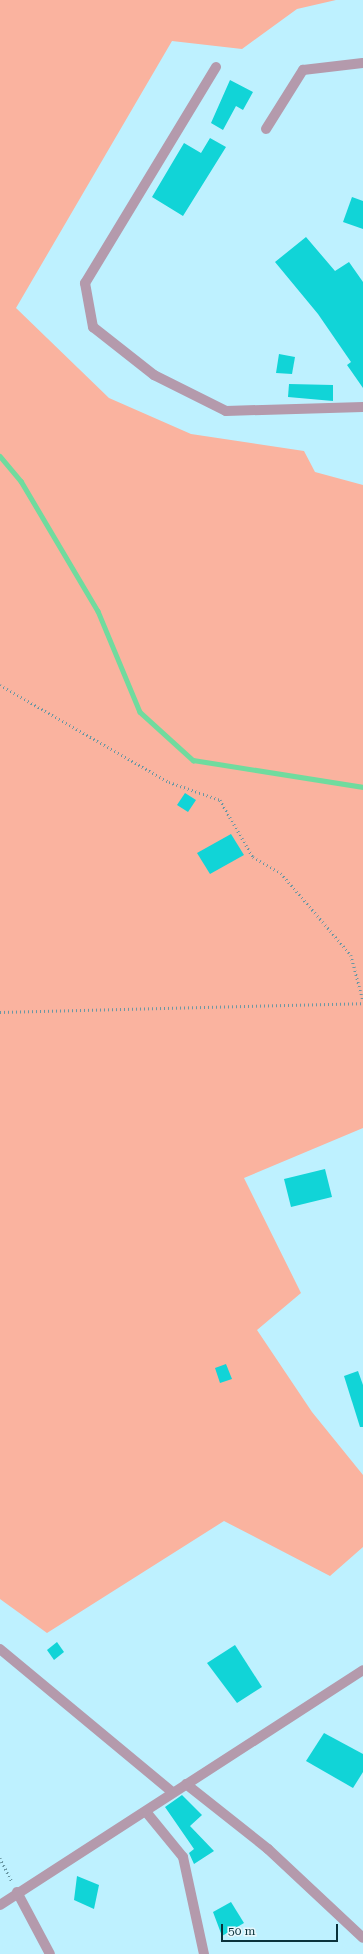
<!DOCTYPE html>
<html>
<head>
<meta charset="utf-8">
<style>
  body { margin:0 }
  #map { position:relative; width:363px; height:1954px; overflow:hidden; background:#bef1ff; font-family:"Roboto Serif",serif }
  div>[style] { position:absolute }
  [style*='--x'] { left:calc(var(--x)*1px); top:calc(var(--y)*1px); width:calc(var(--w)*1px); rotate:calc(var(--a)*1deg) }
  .green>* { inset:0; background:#fab39f }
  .stream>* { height:4.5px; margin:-2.25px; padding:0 2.25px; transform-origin:2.25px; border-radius:2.25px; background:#70db9e }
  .building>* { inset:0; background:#11d4d7 }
  .path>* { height:2.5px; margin-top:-1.25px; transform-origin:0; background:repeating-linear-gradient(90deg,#6a97a3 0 1px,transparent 0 4px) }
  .minor>* { height:10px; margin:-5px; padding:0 5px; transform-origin:5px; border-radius:5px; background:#b49aac }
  span { translate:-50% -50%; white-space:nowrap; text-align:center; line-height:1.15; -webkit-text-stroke:3.5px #e7f7fc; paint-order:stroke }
  .scale { position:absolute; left:221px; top:1924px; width:117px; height:18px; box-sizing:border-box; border:2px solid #0a323b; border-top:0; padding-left:5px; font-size:12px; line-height:14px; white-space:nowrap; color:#0a323b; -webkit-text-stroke:3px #e7f7fc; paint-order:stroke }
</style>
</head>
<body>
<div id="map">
  <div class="green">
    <i style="clip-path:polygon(0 0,336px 0,297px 9px,242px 49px,172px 41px,16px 308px,109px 398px,191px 434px,304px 451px,315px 472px,363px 485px,363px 1128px,244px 1178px,301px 1293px,257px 1330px,312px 1412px,363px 1475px,363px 1547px,330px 1576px,224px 1521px,47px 1633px,0 1599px)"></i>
  </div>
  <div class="stream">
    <i style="--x:0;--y:456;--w:33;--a:50"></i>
    <i style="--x:21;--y:481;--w:151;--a:59.4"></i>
    <i style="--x:98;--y:611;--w:109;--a:67.4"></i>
    <i style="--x:140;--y:712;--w:72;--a:42.2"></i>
    <i style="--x:193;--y:760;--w:172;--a:9"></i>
  </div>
  <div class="building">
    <i style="clip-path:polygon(230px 80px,253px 92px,243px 110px,236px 106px,223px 130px,211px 123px)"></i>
    <i style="clip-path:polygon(210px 138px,226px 147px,183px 216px,152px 197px,184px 143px,201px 153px)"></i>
    <i style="clip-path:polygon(352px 197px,363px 201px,363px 229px,343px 222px)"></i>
    <i style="clip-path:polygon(306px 237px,335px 271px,349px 262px,363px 282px,363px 388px,347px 365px,351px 362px,318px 314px,275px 262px)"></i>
    <i style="clip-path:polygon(279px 354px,295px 357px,292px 374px,276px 373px)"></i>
    <i style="clip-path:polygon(289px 384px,333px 385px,333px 401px,288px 397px)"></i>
    <i style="clip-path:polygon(185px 793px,196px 800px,188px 812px,177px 805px)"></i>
    <i style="clip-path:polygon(231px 834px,244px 855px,210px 874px,197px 853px)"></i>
    <i style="clip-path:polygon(325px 1169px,332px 1197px,291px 1207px,284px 1179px)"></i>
    <i style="clip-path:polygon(226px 1364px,232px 1379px,220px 1383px,215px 1368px)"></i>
    <i style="clip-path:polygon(358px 1371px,363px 1385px,363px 1427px,360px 1427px,344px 1376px)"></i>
    <i style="clip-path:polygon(57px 1642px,64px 1652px,54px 1660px,47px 1650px)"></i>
    <i style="clip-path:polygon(235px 1645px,262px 1687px,237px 1703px,207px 1663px)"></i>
    <i style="clip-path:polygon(324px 1733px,363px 1754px,363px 1772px,353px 1788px,306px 1761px)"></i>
    <i style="clip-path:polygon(182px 1795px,202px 1815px,190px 1826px,214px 1851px,194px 1864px,189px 1853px,194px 1849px,165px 1807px)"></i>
    <i style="clip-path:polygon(77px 1876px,99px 1885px,94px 1909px,74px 1900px)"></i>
    <i style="clip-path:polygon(231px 1902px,244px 1923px,222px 1936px,213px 1912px)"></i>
  </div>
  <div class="path">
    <i style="--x:0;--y:685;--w:195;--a:29.9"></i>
    <i style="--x:169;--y:782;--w:54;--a:19.4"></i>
    <i style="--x:220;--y:800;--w:66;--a:59.9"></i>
    <i style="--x:253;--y:857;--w:32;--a:30"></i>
    <i style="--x:281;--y:873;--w:108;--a:49.5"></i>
    <i style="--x:351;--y:955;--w:47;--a:75.1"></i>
    <i style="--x:0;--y:1012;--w:363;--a:-1.4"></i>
    <i style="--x:0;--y:1858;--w:27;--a:63"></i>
  </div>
  <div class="minor">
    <i style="--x:216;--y:67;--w:253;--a:121.2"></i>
    <i style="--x:85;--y:283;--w:45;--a:79.7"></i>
    <i style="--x:93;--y:327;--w:78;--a:38.2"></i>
    <i style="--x:154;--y:375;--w:80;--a:26.6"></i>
    <i style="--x:226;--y:411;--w:137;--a:-1.7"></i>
    <i style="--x:266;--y:129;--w:70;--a:-57.9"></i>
    <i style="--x:303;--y:70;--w:60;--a:-6.7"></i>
    <i style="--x:0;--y:1649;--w:224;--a:39.7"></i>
    <i style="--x:186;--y:1784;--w:105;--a:38.4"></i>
    <i style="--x:268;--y:1849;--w:130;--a:43.1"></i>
    <i style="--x:147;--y:1813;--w:57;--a:50.7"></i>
    <i style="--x:183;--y:1857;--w:99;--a:77.8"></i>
    <i style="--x:17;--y:1892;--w:70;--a:62"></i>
    <i style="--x:0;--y:1905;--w:432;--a:-32.9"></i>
  </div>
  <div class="scale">50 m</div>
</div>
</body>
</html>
